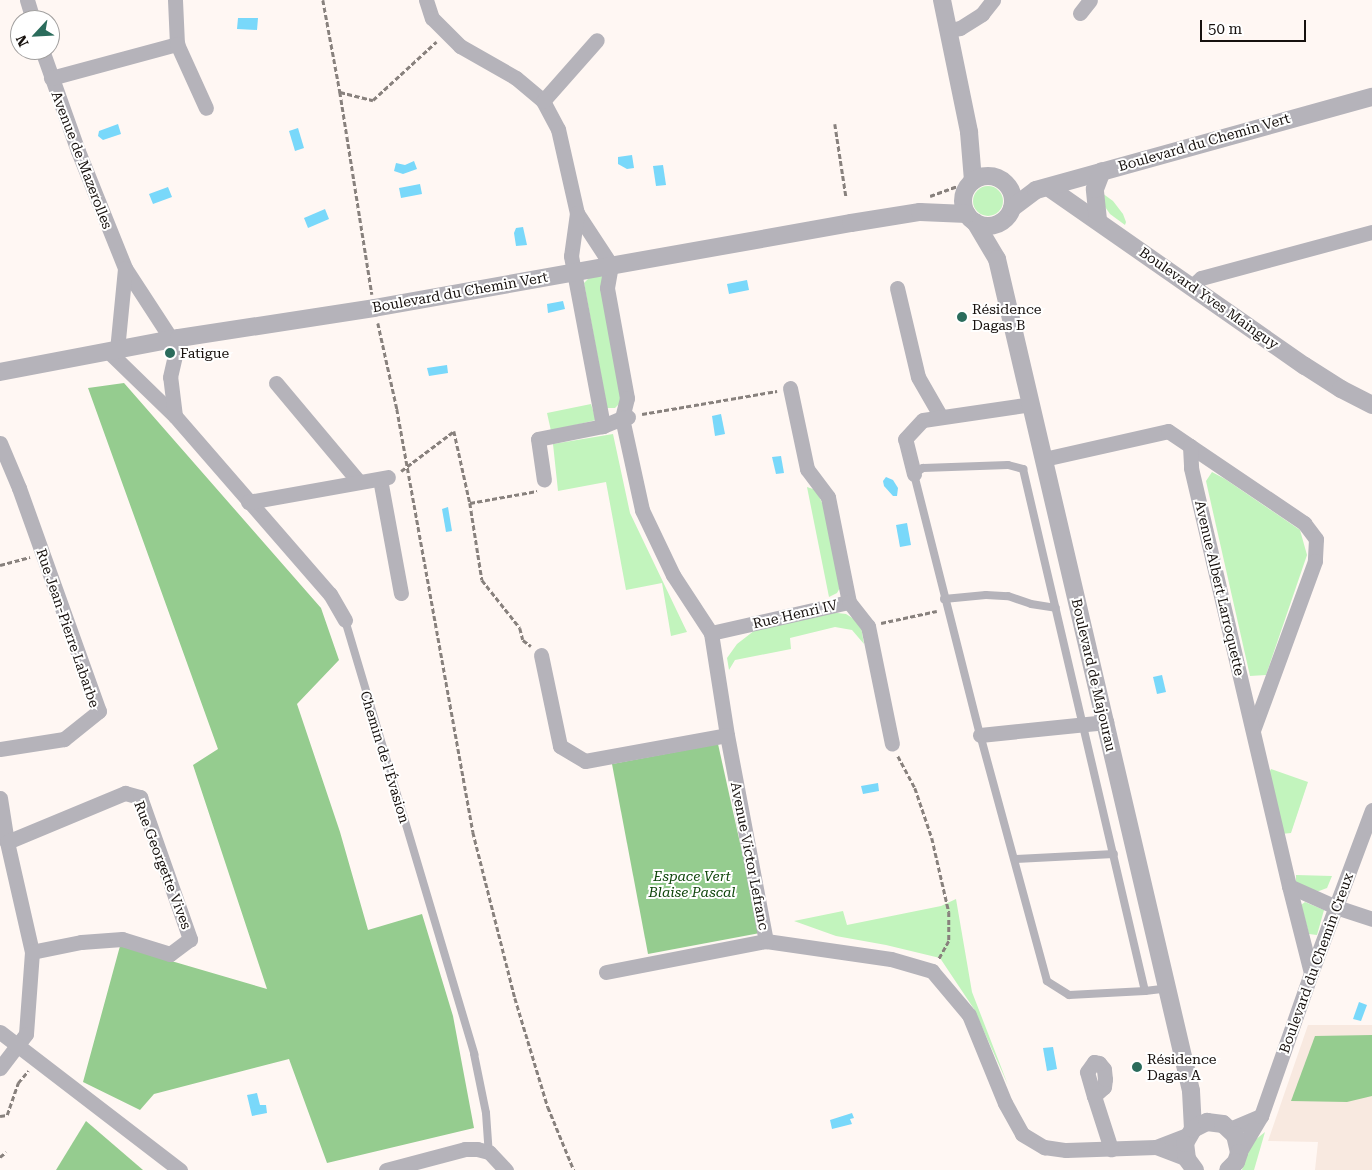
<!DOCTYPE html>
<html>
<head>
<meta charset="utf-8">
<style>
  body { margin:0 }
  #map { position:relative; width:1372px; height:1170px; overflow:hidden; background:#fff7f3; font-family:"Roboto Serif",serif }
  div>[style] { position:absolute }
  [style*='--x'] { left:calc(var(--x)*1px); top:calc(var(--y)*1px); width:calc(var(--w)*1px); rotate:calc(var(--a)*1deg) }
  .built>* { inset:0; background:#f8e9e0 }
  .green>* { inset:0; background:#c2f4bd }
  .round { border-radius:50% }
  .forest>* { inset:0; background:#95cc8f }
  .water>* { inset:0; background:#79d8fa }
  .path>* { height:2.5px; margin-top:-1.25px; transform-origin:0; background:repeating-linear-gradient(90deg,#88817d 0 5px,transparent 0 7.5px) }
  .service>* { height:8px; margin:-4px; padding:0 4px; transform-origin:4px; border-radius:4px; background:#b5b3ba }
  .minor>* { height:15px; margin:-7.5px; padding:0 7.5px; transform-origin:7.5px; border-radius:7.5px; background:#b5b3ba }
  .tertiary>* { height:18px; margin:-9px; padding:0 9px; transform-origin:9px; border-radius:9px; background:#b5b3ba }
  .tertiary>.ring { margin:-9px; padding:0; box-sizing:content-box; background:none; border:18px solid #b5b3ba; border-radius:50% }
  .dots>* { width:14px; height:14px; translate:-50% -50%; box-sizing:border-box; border:2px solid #fff; border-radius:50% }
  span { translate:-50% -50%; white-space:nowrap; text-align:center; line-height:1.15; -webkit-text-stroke:4px #fff; paint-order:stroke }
  .street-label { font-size:14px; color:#17110e }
  .poi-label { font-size:14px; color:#17110e }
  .left { translate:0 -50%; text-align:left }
  .park-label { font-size:14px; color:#0f460b; font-style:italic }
  .north { position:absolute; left:10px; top:10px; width:50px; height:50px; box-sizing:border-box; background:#fff; border:1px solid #a2a09f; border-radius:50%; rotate:245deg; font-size:14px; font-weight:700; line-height:20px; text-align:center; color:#17110e }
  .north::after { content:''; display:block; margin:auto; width:18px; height:22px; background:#2b6c5c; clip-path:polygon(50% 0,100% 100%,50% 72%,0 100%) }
  .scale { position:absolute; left:1200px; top:20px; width:106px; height:22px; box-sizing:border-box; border:2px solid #17110e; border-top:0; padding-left:6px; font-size:15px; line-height:18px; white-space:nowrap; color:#17110e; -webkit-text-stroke:4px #fff; paint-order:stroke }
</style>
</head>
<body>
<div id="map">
  <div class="built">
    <i style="clip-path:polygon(1308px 1025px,1372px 1025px,1372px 1170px,1315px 1170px,1318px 1142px,1268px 1141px)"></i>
  </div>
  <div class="green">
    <i class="round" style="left:973px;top:186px;width:30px;height:30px"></i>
    <i style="clip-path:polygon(1102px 193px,1113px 201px,1123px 214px,1126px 222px,1125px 225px,1110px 214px,1103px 204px)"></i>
    <i style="clip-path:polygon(602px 275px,621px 402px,615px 408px,607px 408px,584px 283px,590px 277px)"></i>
    <i style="clip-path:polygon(591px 404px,596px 420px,551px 431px,547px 413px)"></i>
    <i style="clip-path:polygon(613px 434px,630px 513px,687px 632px,671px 636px,662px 583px,626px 590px,606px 482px,558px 491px,553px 444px)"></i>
    <i style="clip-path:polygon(1212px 472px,1225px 479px,1300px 530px,1307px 555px,1266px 675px,1250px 676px,1208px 490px,1206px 481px)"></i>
    <i style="clip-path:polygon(807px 487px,816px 490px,824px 507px,841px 586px,837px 593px,829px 597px)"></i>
    <i style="clip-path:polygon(829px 612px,846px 614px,854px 619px,861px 627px,864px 644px,852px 630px,835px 627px,790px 638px,791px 649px,735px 660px,729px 670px,727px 658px,737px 644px,759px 627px)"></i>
    <i style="clip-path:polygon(1271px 769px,1308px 782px,1291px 833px,1281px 834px,1268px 775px)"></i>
    <i style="clip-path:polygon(1296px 875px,1332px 876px,1327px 888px,1319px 891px,1307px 890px,1296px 882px)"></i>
    <i style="clip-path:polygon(956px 899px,972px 992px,1008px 1085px,974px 1009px,940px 958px,886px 945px,836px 936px,794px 921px,843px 911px,847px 925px,941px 906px)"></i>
    <i style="clip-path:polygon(1305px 902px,1324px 910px,1317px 935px,1309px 934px,1301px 905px)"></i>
    <i style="clip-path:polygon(1265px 1132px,1254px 1170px,1242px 1170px,1249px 1145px)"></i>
  </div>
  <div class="forest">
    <i style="clip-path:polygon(124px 383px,321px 608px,339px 660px,297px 704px,340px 832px,368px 930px,422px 914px,453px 1016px,474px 1128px,327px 1163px,289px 1059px,154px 1094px,140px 1110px,83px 1082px,120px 946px,267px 989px,193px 765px,218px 749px,88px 388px)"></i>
    <i style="clip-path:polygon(718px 744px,760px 933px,648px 954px,612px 764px)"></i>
    <i style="clip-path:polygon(1372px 1035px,1372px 1096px,1347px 1102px,1291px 1101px,1315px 1036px)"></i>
    <i style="clip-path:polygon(86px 1121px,143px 1170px,56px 1170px)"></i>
  </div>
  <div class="water">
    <i style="clip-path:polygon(238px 18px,258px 18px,257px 30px,237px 29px)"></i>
    <i style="clip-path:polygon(118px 124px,121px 134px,103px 140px,98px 136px,99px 131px)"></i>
    <i style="clip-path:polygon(298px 128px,304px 148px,295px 151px,289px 131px)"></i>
    <i style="clip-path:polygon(632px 155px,634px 168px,627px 169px,618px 164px,618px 157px)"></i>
    <i style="clip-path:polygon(414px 161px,417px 169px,403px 174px,394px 171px,396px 163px,405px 165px)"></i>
    <i style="clip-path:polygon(663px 165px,666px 185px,656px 186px,653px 166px)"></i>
    <i style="clip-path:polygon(420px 184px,422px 194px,401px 198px,399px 188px)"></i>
    <i style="clip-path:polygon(168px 187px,172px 197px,153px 204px,149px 194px)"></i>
    <i style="clip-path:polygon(325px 209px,329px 219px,308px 228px,304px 218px)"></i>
    <i style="clip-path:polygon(523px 227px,527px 245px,516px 246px,514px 233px,516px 228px)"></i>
    <i style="clip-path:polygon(747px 280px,749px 290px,729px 294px,727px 284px)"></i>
    <i style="clip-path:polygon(563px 301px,565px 309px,548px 313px,547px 304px)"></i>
    <i style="clip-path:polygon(447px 365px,448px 373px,429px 376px,427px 368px)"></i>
    <i style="clip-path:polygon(721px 414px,725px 434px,715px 436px,712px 416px)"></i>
    <i style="clip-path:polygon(781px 456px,784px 473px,776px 474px,772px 457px)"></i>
    <i style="clip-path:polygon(886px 477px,893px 480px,898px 488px,897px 496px,893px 496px,884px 486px,883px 481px)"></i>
    <i style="clip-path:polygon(448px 507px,452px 531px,446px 532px,442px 509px)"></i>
    <i style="clip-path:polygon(907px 523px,911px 545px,900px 547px,896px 525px)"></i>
    <i style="clip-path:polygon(1162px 675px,1166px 692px,1157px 694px,1153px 677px)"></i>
    <i style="clip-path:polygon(878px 783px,879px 791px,863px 794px,861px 786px)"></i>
    <i style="clip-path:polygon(1359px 1002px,1367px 1005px,1361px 1021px,1353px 1019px)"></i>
    <i style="clip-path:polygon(1053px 1047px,1057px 1069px,1047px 1071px,1043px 1048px)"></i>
    <i style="clip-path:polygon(257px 1093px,260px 1105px,266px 1105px,267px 1113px,252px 1116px,247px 1095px)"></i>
    <i style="clip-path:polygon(852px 1113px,854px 1118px,850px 1119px,852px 1124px,832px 1129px,830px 1120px)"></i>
  </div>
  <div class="path">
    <i style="--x:323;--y:0;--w:94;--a:79.5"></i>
    <i style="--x:340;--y:92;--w:205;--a:81"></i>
    <i style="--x:340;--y:92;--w:34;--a:14"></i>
    <i style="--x:373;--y:100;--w:86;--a:-42.6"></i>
    <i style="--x:835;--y:124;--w:73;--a:81.3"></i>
    <i style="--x:930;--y:196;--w:30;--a:-20"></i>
    <i style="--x:378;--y:323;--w:88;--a:77.5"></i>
    <i style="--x:397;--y:409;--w:430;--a:79.8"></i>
    <i style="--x:473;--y:832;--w:171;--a:75.8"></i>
    <i style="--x:515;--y:998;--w:114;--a:73.2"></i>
    <i style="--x:548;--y:1107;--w:68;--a:67.6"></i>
    <i style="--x:642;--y:414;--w:137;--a:-9.7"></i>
    <i style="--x:401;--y:471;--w:66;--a:-37"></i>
    <i style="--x:454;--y:431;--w:74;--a:77.5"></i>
    <i style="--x:470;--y:503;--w:78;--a:81.1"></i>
    <i style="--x:482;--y:580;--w:61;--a:51.6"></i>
    <i style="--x:520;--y:628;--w:12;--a:76"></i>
    <i style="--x:523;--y:640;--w:10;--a:37"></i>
    <i style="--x:470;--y:503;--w:68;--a:-10.2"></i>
    <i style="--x:0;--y:565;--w:31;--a:-15"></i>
    <i style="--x:881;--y:623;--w:57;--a:-12.1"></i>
    <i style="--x:898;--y:756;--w:36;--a:62"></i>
    <i style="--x:915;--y:788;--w:53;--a:71.2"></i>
    <i style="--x:932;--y:838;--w:76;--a:77.1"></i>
    <i style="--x:949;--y:912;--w:29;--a:90"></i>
    <i style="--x:949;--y:941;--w:21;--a:119"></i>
    <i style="--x:0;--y:1116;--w:7;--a:-8"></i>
    <i style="--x:7;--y:1115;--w:34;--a:-71"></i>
    <i style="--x:18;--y:1083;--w:16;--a:-50"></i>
    <i style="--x:0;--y:1157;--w:8;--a:-40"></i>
  </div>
  <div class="service">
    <i style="--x:944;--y:599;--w:42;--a:-5.4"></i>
    <i style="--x:986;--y:595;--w:22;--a:3"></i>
    <i style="--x:1008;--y:596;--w:24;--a:19"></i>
    <i style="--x:1031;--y:604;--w:25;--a:9"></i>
    <i style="--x:345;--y:620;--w:453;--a:73.4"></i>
    <i style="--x:474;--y:1054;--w:60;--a:78.5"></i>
    <i style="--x:486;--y:1113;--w:39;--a:86"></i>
    <i style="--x:1015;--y:859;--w:99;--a:-2.9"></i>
    <i style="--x:1145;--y:991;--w:76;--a:177"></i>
    <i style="--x:1069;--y:995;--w:26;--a:-148"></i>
    <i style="--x:1047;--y:981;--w:255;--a:-105.2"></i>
    <i style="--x:980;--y:735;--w:269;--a:-104.2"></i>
    <i style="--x:914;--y:474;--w:11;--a:-34"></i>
    <i style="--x:923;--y:468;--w:85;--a:-2"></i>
    <i style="--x:1008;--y:465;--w:16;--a:15"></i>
    <i style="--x:1023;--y:469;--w:536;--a:76.85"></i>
    <i style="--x:1145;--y:991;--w:23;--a:-7"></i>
  </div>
  <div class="minor">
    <i style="--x:27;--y:0;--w:21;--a:73"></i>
    <i style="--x:175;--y:0;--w:44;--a:87.4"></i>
    <i style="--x:426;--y:0;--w:19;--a:72"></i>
    <i style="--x:432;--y:18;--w:40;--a:45"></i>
    <i style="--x:460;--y:46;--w:64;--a:29.7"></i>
    <i style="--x:516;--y:78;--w:35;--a:40"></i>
    <i style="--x:543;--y:101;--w:32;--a:62"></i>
    <i style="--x:558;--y:129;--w:86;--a:77.3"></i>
    <i style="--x:577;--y:213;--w:62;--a:56.8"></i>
    <i style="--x:611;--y:265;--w:23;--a:100"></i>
    <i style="--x:607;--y:288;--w:112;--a:79.7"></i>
    <i style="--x:627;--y:398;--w:21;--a:104"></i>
    <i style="--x:622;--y:418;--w:21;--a:157"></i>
    <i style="--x:603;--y:426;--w:66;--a:168.7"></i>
    <i style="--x:538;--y:439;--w:41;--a:81.7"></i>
    <i style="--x:1080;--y:13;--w:16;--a:-52"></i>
    <i style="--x:948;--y:30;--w:12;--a:-9"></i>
    <i style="--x:960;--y:28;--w:26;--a:-32"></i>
    <i style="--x:982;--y:14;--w:18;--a:-52"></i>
    <i style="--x:42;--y:50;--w:107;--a:70.4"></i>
    <i style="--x:78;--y:151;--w:126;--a:68.1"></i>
    <i style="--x:125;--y:268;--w:86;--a:56.9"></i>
    <i style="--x:51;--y:78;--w:131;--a:-15.1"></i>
    <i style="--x:177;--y:44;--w:70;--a:65.6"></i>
    <i style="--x:543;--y:101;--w:81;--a:-48.5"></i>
    <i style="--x:577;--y:213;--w:43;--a:97.9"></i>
    <i style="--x:571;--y:256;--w:173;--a:79.3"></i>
    <i style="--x:1192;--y:286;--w:12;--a:-42"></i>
    <i style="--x:1201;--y:278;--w:177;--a:-15.1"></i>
    <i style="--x:897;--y:288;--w:91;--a:76.7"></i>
    <i style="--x:918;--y:377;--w:46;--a:60.1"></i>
    <i style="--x:117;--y:350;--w:82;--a:-84.4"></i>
    <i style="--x:109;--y:352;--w:92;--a:44.1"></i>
    <i style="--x:175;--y:416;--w:236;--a:49"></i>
    <i style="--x:330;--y:594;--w:30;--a:60"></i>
    <i style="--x:276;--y:383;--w:129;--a:50"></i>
    <i style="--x:790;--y:388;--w:83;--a:78.1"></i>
    <i style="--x:807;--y:469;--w:35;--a:53"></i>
    <i style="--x:828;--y:497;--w:107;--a:78.7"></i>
    <i style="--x:175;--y:416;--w:39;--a:-97"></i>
    <i style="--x:170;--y:377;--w:40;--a:-77"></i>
    <i style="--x:628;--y:417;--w:6;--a:171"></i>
    <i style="--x:622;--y:418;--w:94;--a:77.7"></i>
    <i style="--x:642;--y:510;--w:72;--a:64.5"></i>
    <i style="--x:673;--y:575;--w:69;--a:56.8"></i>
    <i style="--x:711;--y:633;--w:103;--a:81.1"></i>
    <i style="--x:727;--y:735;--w:210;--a:79.3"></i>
    <i style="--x:766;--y:941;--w:126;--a:8.2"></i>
    <i style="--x:891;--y:959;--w:43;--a:16.3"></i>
    <i style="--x:932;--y:971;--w:57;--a:49.9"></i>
    <i style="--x:969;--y:1015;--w:95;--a:67.8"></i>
    <i style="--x:1005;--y:1103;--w:35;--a:61"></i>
    <i style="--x:1022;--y:1134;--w:26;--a:31"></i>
    <i style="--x:1044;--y:1147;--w:22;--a:8"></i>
    <i style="--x:1066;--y:1150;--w:90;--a:-1.9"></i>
    <i style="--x:1156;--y:1147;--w:34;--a:-21"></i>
    <i style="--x:0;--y:443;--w:49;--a:67.1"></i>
    <i style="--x:19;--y:488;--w:237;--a:70.3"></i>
    <i style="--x:99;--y:711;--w:45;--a:141.3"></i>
    <i style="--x:64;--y:739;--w:65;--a:171.1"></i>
    <i style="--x:1190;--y:446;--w:138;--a:34"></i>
    <i style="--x:1304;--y:523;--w:20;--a:53"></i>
    <i style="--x:1316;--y:539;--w:22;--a:93"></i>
    <i style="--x:1315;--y:561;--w:180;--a:110.1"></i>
    <i style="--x:1044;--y:459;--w:127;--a:-12.7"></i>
    <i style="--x:1168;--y:431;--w:27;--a:34"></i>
    <i style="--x:1190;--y:446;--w:22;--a:87"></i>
    <i style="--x:1191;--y:468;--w:429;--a:76.8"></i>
    <i style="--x:1289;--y:886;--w:51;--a:24.1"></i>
    <i style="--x:1336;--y:907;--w:38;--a:18"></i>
    <i style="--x:914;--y:474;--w:36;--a:-104"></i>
    <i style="--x:905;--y:439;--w:26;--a:-47"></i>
    <i style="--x:923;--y:420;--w:109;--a:-8.4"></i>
    <i style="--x:380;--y:479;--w:116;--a:79.6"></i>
    <i style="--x:248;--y:502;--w:142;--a:-10.1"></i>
    <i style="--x:711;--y:633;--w:141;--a:-12.7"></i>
    <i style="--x:849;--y:602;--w:31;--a:52"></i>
    <i style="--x:868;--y:626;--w:120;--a:78.5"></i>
    <i style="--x:541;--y:655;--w:93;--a:78.2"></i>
    <i style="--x:560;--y:746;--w:29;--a:31"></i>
    <i style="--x:585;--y:761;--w:144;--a:-10.4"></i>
    <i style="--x:980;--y:735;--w:127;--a:-5.9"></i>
    <i style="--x:0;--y:798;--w:45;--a:81"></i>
    <i style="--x:7;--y:842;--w:113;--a:77.2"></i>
    <i style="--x:32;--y:952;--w:82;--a:94.2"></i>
    <i style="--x:26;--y:1034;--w:43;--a:127.4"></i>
    <i style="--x:7;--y:842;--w:128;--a:-22.6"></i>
    <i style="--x:125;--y:793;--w:16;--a:15"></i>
    <i style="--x:140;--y:797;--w:151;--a:70.6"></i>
    <i style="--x:190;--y:939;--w:25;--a:143"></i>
    <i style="--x:170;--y:954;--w:50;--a:-162.6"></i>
    <i style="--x:122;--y:939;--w:41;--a:175.8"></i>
    <i style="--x:81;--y:942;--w:50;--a:168.5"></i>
    <i style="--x:1289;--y:886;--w:90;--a:75.8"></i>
    <i style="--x:606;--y:972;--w:163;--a:-11"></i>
    <i style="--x:0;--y:1032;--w:227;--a:37.5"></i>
    <i style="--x:1094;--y:1096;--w:13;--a:-42"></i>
    <i style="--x:1104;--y:1087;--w:8;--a:-83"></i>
    <i style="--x:1105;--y:1079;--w:10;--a:-96"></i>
    <i style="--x:1104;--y:1069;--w:8;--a:-130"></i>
    <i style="--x:1099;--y:1063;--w:5;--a:-169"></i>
    <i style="--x:1094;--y:1062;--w:12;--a:125"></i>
    <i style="--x:1087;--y:1072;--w:25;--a:74"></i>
    <i style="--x:1094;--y:1096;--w:56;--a:72.2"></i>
    <i style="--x:1230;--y:1129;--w:34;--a:-23"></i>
    <i style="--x:1156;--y:1147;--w:33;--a:21"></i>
    <i style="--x:1239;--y:1153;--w:43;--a:-59.3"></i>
    <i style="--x:1261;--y:1116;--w:151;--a:-70.7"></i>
    <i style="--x:1311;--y:973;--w:174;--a:-69.5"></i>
    <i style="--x:386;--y:1170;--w:82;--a:-14.9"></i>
    <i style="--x:465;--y:1149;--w:12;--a:0"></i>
    <i style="--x:477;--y:1149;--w:12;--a:14"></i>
    <i style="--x:489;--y:1152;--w:25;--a:47"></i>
  </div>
  <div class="tertiary">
    <i style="--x:942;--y:0;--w:135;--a:78.4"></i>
    <i style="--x:969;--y:132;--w:49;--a:85.3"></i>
    <i class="ring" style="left:963px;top:176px;width:32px;height:32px"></i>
    <i style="--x:1048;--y:187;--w:313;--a:34.9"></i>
    <i style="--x:1305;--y:366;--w:43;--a:32.6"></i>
    <i style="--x:1341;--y:389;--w:35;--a:27"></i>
    <i style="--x:1012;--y:208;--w:30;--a:-37"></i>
    <i style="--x:1036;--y:190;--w:349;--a:-15.5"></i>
    <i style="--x:1098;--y:220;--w:31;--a:-96"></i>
    <i style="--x:1095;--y:189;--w:19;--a:-69"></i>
    <i style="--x:975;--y:222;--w:43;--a:59.3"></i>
    <i style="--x:997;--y:259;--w:854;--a:76.87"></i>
    <i style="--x:1191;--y:1091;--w:38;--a:87"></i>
    <i style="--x:0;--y:372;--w:182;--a:-10.8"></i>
    <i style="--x:179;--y:338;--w:197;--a:-8.7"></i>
    <i style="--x:374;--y:308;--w:485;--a:-10.1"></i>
    <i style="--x:851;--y:223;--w:70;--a:-9.1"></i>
    <i style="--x:920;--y:212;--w:47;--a:2.4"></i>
    <i style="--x:1195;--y:1170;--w:14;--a:-126"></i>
    <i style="--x:1187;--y:1159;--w:16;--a:-97"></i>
    <i style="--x:1185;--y:1143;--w:16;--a:-60"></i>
    <i style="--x:1193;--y:1129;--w:16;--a:-27"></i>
    <i style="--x:1207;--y:1122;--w:16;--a:7"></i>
    <i style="--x:1223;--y:1124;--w:16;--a:43"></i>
    <i style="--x:1235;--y:1135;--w:18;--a:77"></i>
    <i style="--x:1239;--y:1153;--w:9;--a:108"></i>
    <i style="--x:1236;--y:1162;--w:11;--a:135"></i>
  </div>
  <div class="dots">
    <i style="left:962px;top:317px;background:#2b6c5c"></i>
    <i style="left:170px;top:353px;background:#2b6c5c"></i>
    <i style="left:1137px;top:1067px;background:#2b6c5c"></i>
  </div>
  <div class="street-label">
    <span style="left:1204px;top:142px;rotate:-16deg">Boulevard du Chemin Vert</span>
    <span style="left:82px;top:160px;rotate:69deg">Avenue de Mazerolles</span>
    <span style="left:460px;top:292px;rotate:-10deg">Boulevard du Chemin Vert</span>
    <span style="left:1209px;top:298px;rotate:35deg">Boulevard Yves Mainguy</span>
    <span style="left:1220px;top:588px;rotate:77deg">Avenue Albert Larroquette</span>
    <span style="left:795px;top:614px;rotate:-13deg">Rue Henri IV</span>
    <span style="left:68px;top:628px;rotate:71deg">Rue Jean-Pierre Labarbe</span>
    <span style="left:1094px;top:675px;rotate:77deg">Boulevard de Majourau</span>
    <span style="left:385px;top:757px;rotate:73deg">Chemin de l'Évasion</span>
    <span style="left:750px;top:856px;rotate:79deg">Avenue Victor Lefranc</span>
    <span style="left:163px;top:865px;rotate:69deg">Rue Georgette Vives</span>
    <span style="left:1316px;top:963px;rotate:-70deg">Boulevard du Chemin Creux</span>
  </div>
  <div class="poi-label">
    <span class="left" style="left:972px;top:317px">Résidence<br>Dagas B</span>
    <span class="left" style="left:180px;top:353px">Fatigue</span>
    <span class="left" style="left:1147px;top:1067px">Résidence<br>Dagas A</span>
  </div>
  <div class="park-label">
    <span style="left:692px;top:884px">Espace Vert<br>Blaise Pascal</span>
  </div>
  <div class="north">N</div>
  <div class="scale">50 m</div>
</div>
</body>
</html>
